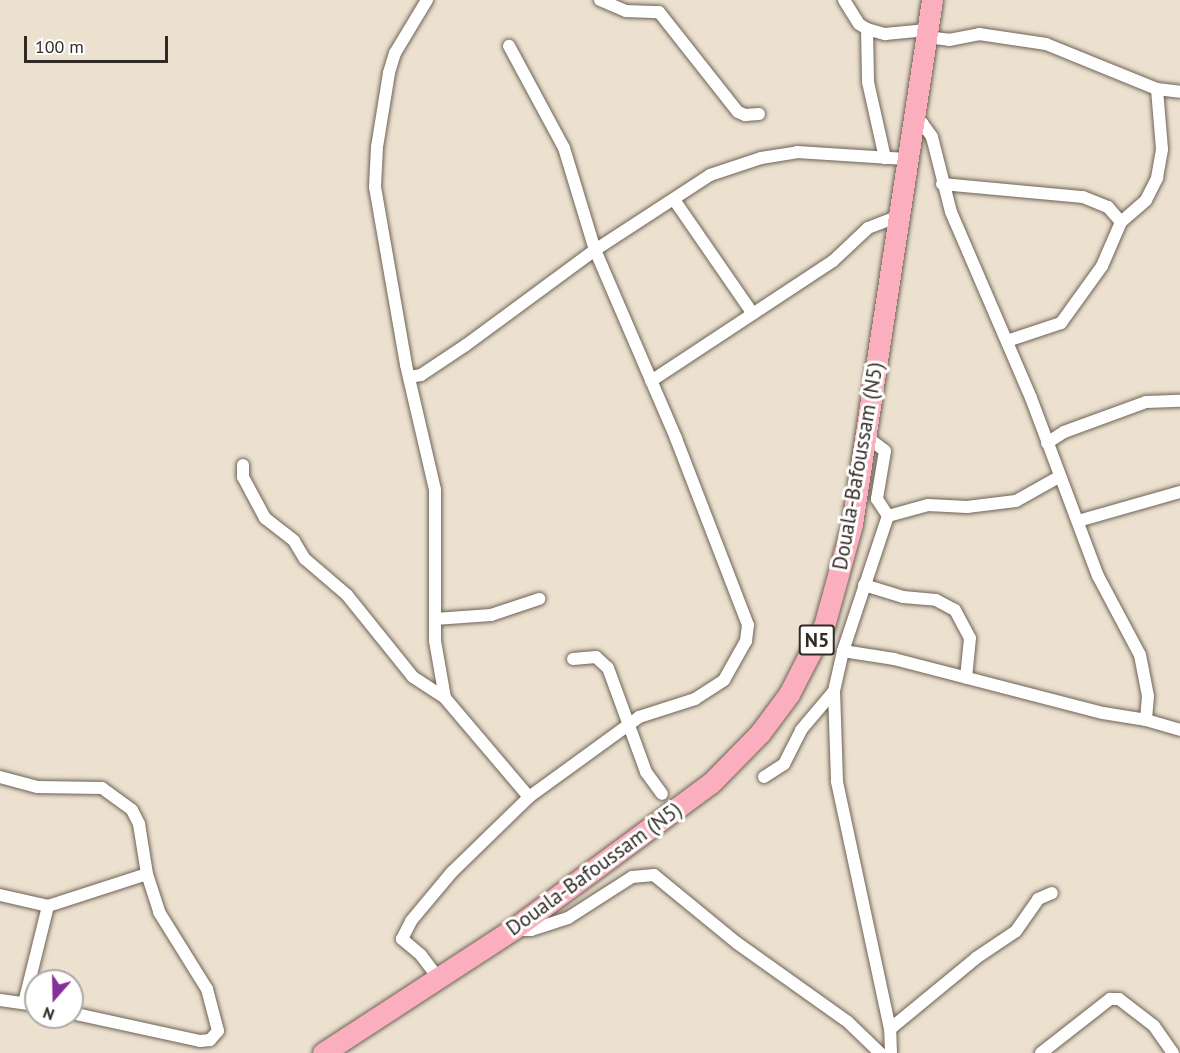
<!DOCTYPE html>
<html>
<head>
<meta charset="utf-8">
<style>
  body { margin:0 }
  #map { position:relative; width:1180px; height:1053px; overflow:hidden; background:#ece0cf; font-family:"PT Sans",sans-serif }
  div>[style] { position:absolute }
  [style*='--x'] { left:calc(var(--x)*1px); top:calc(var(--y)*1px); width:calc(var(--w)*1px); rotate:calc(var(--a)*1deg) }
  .roads { filter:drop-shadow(0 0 2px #6d6354) drop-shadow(0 0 2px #6d6354) }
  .street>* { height:12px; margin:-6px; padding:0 6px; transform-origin:6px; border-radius:6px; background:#fff }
  .highway>* { height:21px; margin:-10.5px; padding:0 10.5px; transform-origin:10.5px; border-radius:10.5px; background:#fbafbe }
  span { translate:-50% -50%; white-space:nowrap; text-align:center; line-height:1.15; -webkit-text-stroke:6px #fff; paint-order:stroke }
  .shield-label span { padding:2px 4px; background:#fff; border:2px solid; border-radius:4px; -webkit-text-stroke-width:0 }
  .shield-label { font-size:20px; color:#302b25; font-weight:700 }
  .street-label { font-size:21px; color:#302b25 }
  .north { position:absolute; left:24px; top:969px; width:60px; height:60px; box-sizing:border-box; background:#fff; border:2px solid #acaaa8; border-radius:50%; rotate:200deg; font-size:16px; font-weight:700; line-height:24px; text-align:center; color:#302b25 }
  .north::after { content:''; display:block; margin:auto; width:21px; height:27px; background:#862e9a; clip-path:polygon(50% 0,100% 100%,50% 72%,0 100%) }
  .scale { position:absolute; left:24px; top:36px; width:144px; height:27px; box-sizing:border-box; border:3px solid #302b25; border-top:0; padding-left:8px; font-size:18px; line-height:21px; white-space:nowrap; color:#302b25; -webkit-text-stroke:4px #fff; paint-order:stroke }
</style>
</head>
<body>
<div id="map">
  <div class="roads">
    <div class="street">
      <i style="--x:427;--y:0;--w:62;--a:121.1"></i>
      <i style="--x:395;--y:53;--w:21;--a:107"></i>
      <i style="--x:389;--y:73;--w:75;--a:99.2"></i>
      <i style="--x:377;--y:147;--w:40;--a:92.9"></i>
      <i style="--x:375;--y:187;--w:181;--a:80.1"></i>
      <i style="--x:406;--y:365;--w:128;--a:76.9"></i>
      <i style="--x:435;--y:490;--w:151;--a:90"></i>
      <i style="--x:435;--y:641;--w:58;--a:80"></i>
      <i style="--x:600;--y:0;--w:28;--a:23"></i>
      <i style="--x:626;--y:11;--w:33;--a:2"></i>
      <i style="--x:659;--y:12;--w:127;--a:51.7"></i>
      <i style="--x:738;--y:112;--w:8;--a:23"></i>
      <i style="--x:745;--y:115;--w:14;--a:-4"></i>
      <i style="--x:844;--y:0;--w:28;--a:58"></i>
      <i style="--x:859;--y:24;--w:9;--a:32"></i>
      <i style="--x:867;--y:29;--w:19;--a:16"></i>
      <i style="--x:885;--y:34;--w:42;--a:-5.4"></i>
      <i style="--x:867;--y:29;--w:53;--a:88.9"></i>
      <i style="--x:868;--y:82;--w:78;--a:77.4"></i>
      <i style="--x:926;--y:37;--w:23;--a:7"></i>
      <i style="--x:949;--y:40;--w:31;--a:-11"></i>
      <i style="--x:979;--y:34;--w:68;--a:8.5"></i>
      <i style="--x:1046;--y:44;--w:120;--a:22.1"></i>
      <i style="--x:1157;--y:89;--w:23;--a:7"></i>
      <i style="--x:911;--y:119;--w:12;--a:20"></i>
      <i style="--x:922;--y:123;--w:17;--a:54"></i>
      <i style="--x:932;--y:137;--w:77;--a:75.8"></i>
      <i style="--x:951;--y:212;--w:202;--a:66.7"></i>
      <i style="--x:1031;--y:398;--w:190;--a:69.4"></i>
      <i style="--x:1098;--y:576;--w:89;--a:62"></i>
      <i style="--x:1140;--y:655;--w:42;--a:79"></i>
      <i style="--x:1148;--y:696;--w:24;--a:95"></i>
      <i style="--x:1146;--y:720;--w:35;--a:16"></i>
      <i style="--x:942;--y:184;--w:142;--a:5.3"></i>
      <i style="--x:1083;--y:197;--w:27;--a:22"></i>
      <i style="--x:1108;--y:207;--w:20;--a:49"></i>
      <i style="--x:675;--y:201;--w:137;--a:55.4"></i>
      <i style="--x:1007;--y:341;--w:57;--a:-18.4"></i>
      <i style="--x:1061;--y:323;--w:70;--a:-54.3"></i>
      <i style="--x:1102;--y:266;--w:48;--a:-66.6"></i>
      <i style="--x:1121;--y:222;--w:33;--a:-41"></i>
      <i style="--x:1146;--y:200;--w:25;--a:-63"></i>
      <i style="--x:1157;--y:178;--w:29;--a:-80"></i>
      <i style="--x:1162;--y:149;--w:60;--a:-94.8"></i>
      <i style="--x:409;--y:377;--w:12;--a:-9"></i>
      <i style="--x:421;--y:375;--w:54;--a:-33.7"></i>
      <i style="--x:466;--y:345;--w:160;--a:-36.4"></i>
      <i style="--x:595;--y:250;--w:137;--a:-33.1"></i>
      <i style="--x:710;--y:175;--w:54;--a:-18.4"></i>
      <i style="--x:761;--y:158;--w:36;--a:-9"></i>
      <i style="--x:797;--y:152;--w:109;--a:3.7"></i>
      <i style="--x:651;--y:381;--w:218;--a:-33.4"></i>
      <i style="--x:833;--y:261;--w:48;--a:-43.3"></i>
      <i style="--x:868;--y:228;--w:33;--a:-21"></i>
      <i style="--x:864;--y:435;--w:26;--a:37"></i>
      <i style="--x:885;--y:451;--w:49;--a:99.5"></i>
      <i style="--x:877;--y:499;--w:20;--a:57"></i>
      <i style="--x:1047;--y:443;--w:20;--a:-33"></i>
      <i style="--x:1064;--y:432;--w:87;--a:-20.1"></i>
      <i style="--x:1146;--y:402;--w:34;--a:-2"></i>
      <i style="--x:243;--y:465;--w:12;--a:90"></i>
      <i style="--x:243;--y:477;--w:47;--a:61.8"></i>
      <i style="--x:265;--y:518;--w:37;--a:38"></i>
      <i style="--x:294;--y:541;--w:21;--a:59"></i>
      <i style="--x:305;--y:559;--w:55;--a:40.6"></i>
      <i style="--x:347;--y:595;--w:105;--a:51.2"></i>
      <i style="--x:413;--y:677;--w:38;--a:33"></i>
      <i style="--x:445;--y:698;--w:130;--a:49.7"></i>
      <i style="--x:1078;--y:521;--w:106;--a:-15.9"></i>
      <i style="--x:864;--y:585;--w:41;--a:17.1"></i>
      <i style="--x:903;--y:597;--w:33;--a:5"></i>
      <i style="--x:936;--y:600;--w:21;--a:28"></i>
      <i style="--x:955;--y:610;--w:32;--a:62"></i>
      <i style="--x:970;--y:638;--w:40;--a:95.7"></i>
      <i style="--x:435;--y:619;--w:56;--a:-4.1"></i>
      <i style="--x:491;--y:615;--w:51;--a:-18.4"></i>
      <i style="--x:843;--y:651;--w:52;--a:8.9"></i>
      <i style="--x:894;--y:659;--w:216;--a:14.5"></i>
      <i style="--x:1103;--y:713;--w:44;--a:9.2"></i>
      <i style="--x:573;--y:659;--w:23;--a:-5"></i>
      <i style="--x:596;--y:657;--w:16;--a:43"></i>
      <i style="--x:608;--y:668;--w:111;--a:69.9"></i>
      <i style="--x:646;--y:772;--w:27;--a:54"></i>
      <i style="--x:0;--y:777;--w:39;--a:15"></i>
      <i style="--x:38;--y:787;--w:64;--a:0.9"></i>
      <i style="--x:102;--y:788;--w:37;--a:36"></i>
      <i style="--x:132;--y:810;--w:16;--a:63"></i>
      <i style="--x:139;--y:824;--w:51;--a:80.9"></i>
      <i style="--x:147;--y:874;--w:40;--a:72"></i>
      <i style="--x:159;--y:912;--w:91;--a:58.1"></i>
      <i style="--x:207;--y:989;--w:43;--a:75.3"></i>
      <i style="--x:218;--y:1031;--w:12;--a:132"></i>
      <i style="--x:210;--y:1040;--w:10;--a:174"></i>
      <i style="--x:200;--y:1041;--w:131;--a:-167.7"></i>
      <i style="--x:764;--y:777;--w:24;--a:-33"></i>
      <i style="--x:784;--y:764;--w:38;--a:-63"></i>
      <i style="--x:801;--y:730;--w:51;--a:-49.8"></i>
      <i style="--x:0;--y:895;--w:49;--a:12.9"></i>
      <i style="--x:48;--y:906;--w:104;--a:-17.9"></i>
      <i style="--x:514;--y:930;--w:17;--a:0"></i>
      <i style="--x:531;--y:930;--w:39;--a:-18"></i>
      <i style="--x:568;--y:918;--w:76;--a:-32.6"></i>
      <i style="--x:632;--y:877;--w:22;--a:-5"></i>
      <i style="--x:654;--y:875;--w:107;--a:39.3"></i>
      <i style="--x:737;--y:943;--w:136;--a:35.4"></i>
      <i style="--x:848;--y:1022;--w:45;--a:44.1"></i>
      <i style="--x:439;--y:979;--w:30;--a:-127"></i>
      <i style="--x:421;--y:955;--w:25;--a:-140"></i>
      <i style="--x:402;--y:939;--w:20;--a:-63"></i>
      <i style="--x:411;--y:921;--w:64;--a:-50.1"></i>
      <i style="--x:452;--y:872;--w:107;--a:-44.2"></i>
      <i style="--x:529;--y:797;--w:136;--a:-36"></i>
      <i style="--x:639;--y:717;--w:59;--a:-17.8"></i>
      <i style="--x:695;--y:699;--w:35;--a:-33"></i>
      <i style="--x:724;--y:680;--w:45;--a:-60.6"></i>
      <i style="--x:746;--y:641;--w:16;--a:-83"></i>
      <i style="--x:748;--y:625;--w:200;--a:-111.1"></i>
      <i style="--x:676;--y:438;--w:205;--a:-113.3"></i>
      <i style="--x:595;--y:250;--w:107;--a:-106.9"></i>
      <i style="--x:564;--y:148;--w:116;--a:-118.3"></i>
      <i style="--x:0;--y:1000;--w:36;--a:8"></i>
      <i style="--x:24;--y:1003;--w:100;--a:-76.1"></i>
      <i style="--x:890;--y:1029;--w:112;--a:-39.5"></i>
      <i style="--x:976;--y:958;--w:48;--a:-34"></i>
      <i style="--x:1016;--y:931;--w:39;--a:-55"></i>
      <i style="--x:1038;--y:899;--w:15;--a:-23"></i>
      <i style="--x:891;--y:1053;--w:24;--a:-92"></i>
      <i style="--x:890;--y:1029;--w:254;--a:-102.1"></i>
      <i style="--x:837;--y:781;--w:90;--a:-91.9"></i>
      <i style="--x:834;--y:691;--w:41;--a:-77.3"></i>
      <i style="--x:843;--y:651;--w:142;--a:-71.6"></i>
      <i style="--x:888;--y:516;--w:41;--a:-15.4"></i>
      <i style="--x:928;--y:505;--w:39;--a:3"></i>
      <i style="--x:967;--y:507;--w:49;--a:-7"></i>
      <i style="--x:1016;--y:501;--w:49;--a:-29.2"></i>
      <i style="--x:1041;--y:1053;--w:88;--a:-38"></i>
      <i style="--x:1110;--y:999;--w:9;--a:0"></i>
      <i style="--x:1119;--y:999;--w:44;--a:37.6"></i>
      <i style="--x:1154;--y:1026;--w:33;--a:55"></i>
    </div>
    <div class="highway">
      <i style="--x:323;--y:1053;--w:225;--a:-33.1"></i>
      <i style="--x:512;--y:930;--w:247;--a:-36.5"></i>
      <i style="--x:711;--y:783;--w:70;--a:-45.6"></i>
      <i style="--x:760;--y:733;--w:49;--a:-53.4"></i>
      <i style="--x:789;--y:694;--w:76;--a:-62.8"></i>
      <i style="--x:824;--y:626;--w:106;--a:-74.6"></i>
      <i style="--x:852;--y:524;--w:530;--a:-81.32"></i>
    </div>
  </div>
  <div class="shield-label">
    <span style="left:817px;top:640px">N5</span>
  </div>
  <div class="street-label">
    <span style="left:858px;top:466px;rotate:-80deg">Douala-Bafoussam (N5)</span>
    <span style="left:594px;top:869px;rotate:-36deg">Douala-Bafoussam (N5)</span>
  </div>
  <div class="north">N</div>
  <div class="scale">100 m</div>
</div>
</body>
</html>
